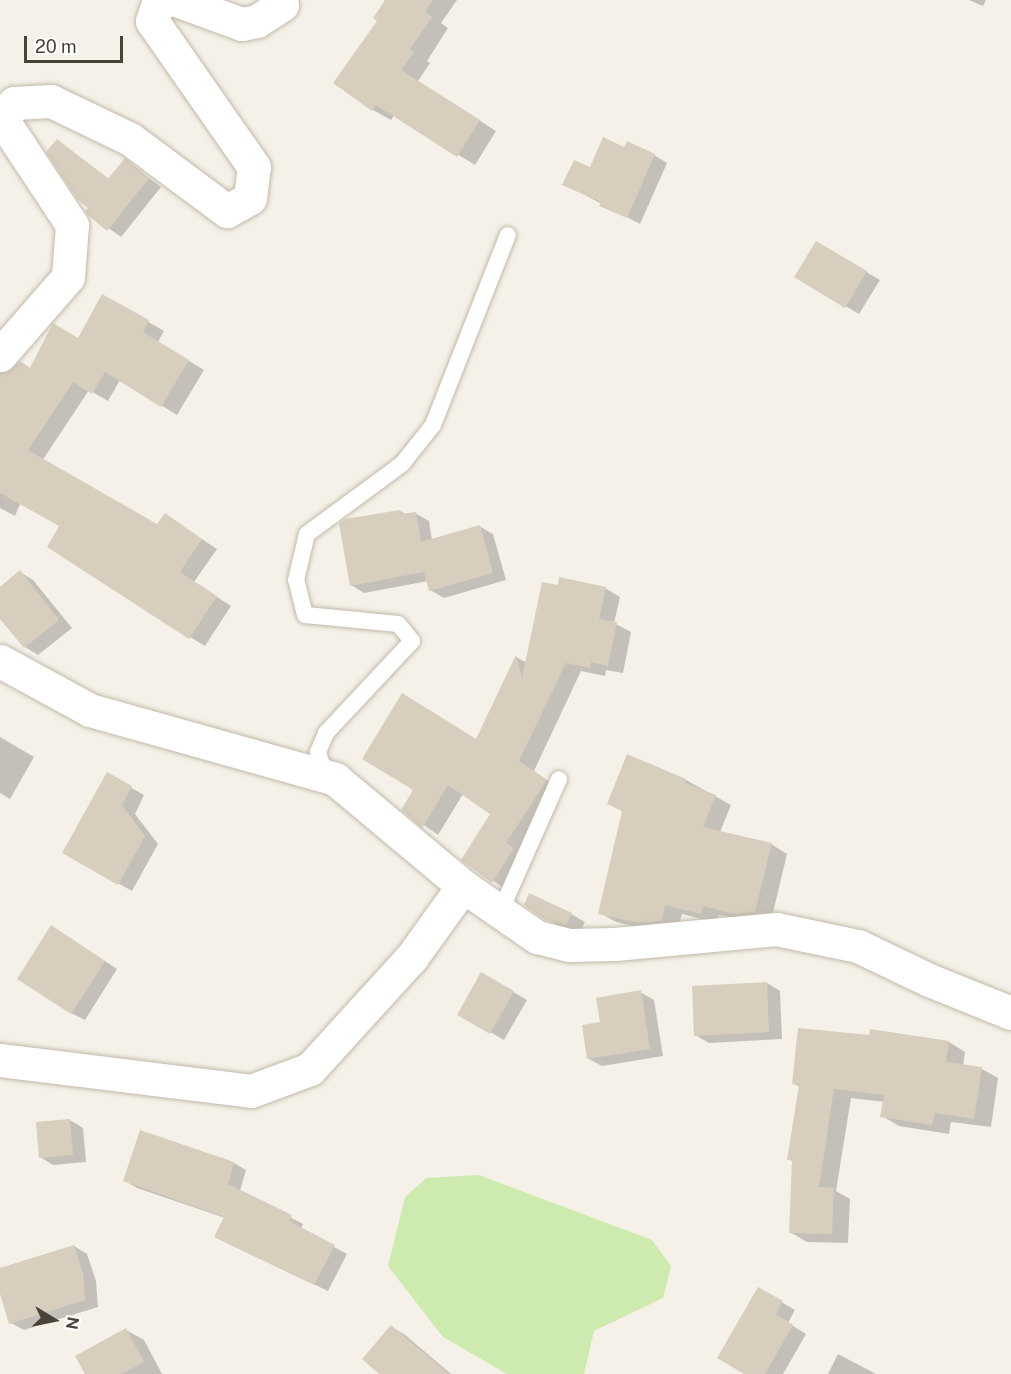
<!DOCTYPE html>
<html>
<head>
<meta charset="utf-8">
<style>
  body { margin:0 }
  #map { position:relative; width:1011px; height:1374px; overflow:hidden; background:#f5f1e8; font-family:"Public Sans",sans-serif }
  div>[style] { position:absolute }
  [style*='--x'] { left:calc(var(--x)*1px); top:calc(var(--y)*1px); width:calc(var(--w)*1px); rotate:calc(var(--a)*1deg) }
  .green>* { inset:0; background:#cdebaf }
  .shadow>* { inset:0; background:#0003 }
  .building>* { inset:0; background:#d7cebd }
  .roads { filter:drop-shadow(0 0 2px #c1baaa) drop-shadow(0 0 2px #c1baaa) }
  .lane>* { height:16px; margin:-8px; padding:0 8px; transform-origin:8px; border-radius:8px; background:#fff }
  .street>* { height:33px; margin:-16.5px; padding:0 16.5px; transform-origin:16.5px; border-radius:16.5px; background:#fff }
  span { translate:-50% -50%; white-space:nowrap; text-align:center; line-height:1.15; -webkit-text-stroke:4.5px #fff; paint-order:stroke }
  .north { position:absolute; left:24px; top:1290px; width:60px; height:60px; -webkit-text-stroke:4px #fff; paint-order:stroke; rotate:100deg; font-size:16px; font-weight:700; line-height:24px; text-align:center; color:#494236 }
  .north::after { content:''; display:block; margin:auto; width:21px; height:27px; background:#494236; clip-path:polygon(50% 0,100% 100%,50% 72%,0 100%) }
  .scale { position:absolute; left:24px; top:36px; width:99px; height:27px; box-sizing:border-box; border:3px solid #494236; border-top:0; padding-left:8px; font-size:18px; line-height:21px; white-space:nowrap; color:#494236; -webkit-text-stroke:4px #fff; paint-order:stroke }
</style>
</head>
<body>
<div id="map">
  <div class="green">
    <i style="clip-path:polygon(479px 1175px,652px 1240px,671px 1266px,663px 1298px,594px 1331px,584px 1374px,507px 1374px,443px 1337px,388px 1266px,405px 1197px,426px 1178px)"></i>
  </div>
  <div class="shadow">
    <i style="clip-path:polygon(385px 0,457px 0,441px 23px,448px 28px,427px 61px,430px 63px,418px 81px,496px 131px,475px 165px,394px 115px,391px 120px,373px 110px,335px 83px,379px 21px)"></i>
    <i style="clip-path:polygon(969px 0,986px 0,983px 6px)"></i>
    <i style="clip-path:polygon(57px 140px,109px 179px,125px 160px,161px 187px,121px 237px,89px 214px,90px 208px)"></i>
    <i style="clip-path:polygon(625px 149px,654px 155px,667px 163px,640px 224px,564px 184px)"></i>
    <i style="clip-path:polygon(817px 243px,880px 280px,859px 314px,796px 277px)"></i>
    <i style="clip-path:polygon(103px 296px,164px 331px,158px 342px,204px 370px,177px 415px,120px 380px,108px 401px,89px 390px,42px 461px,158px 526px,165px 515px,217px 549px,194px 582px,231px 606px,205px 646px,190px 637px,61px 525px,21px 502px,15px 516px,0 508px,0 374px,31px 369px,79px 340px)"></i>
    <i style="clip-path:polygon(400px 511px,407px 515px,415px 513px,429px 521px,432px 540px,479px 526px,493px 534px,506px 580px,444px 598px,430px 590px,428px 581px,364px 593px,351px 585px)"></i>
    <i style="clip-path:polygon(20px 572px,33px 580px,72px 628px,38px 655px,25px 647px,0 616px,0 588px)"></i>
    <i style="clip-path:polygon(559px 586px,605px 588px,620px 597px,614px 623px,631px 632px,623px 673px,606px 670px,605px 676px,581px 671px,534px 771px,561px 790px,508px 891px,463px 860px,492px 814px,463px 794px,438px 835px,403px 810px,477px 740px,516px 657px,527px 663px)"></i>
    <i style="clip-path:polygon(0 737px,34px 757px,10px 799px,0 793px)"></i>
    <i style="clip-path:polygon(628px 756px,686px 780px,731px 805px,720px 832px,771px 844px,787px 854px,771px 921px,752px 922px,719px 915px,717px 923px,682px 914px,678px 929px,655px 931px,616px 922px,600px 913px,624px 812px,609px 804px)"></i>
    <i style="clip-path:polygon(107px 774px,144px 795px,135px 814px,158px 844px,132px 891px,64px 853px)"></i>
    <i style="clip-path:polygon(571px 914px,585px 922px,580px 932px,560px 927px,546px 918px)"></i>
    <i style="clip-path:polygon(65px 935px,117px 969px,85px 1020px,71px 1013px)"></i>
    <i style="clip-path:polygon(482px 974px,527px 1000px,504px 1040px,459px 1014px)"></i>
    <i style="clip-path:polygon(767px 983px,780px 991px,782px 1039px,709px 1043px,695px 1035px)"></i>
    <i style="clip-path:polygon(640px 992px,654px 1000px,663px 1056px,602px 1066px,589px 1059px,602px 1023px)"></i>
    <i style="clip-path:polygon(949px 1042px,965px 1052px,963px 1066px,982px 1069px,998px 1078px,991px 1127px,951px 1122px,949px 1134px,899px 1126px,882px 1116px,885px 1102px,851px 1098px,836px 1191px,850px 1199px,848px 1243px,807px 1242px,790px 1232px,794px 1162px,788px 1159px,800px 1087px,794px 1084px)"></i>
    <i style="clip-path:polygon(70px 1120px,83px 1128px,86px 1162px,53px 1165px,40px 1157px)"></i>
    <i style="clip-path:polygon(141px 1132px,234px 1163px,246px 1170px,240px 1191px,303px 1224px,301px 1229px,347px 1254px,328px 1291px,229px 1244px,225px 1218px,137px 1188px,125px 1181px)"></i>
    <i style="clip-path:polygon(74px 1246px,87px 1254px,96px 1281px,98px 1307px,24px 1330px,11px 1323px,0 1289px,0 1270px)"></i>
    <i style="clip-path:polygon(759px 1289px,795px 1310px,788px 1323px,806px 1334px,783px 1374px,746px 1374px)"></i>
    <i style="clip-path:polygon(391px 1327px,404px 1334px,451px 1374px,381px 1374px)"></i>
    <i style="clip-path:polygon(126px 1330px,144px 1340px,162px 1374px,86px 1374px)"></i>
    <i style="clip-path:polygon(838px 1354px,876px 1374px,828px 1374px)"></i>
  </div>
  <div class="building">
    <i style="clip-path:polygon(385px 0,433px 0,425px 12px,432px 17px,410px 49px,414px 52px,401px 70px,480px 120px,457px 157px,376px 105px,372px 111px,333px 83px,377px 21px,373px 18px)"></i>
    <i style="clip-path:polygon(603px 137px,624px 147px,627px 141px,655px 154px,627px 218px,599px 206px,601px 202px,562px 185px,574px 160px,590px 167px)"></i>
    <i style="clip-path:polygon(57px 139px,108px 179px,125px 158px,149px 178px,107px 231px,88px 215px,85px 211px,88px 208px,78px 200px,46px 152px)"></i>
    <i style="clip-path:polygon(816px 241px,867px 271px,845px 308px,794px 277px)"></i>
    <i style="clip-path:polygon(102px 294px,149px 320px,143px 332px,189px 360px,161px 407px,105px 372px,92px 394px,73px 382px,28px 450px,157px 524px,165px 513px,202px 539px,180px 572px,217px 596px,189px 639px,47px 547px,59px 526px,0 493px,0 373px,7px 372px,20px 361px,30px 368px,53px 323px,78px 338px)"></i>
    <i style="clip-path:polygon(400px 510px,401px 514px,416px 512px,421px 542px,480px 525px,493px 573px,429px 591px,424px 572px,350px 586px,339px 524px,345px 519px)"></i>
    <i style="clip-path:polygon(20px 570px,59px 620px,24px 648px,0 619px,0 587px)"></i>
    <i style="clip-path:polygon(559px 577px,606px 587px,599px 619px,617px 622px,608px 666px,591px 662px,590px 668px,566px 663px,519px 761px,547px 780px,506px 843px,514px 848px,492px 883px,461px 860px,490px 814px,448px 785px,422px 828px,401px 810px,413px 790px,362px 759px,402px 693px,476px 739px,516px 655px,522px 678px,542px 582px,558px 585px)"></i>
    <i style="clip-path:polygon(627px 754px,686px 779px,685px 783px,716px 795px,703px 827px,772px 843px,755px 912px,734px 914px,703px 906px,701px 914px,665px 905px,662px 921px,638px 923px,598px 914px,622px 811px,607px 804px)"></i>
    <i style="clip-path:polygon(107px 772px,132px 786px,122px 805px,145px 836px,118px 885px,62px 853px)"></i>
    <i style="clip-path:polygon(529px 893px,572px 913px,566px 925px,545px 920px,524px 905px)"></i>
    <i style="clip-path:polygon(51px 925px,105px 961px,71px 1014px,17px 979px)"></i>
    <i style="clip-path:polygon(481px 972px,514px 991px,490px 1034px,457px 1015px)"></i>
    <i style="clip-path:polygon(767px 982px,769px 1032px,694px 1036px,692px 986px)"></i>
    <i style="clip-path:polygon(641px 990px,650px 1049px,587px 1059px,582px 1025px,600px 1022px,596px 998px)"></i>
    <i style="clip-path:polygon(798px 1028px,869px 1035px,870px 1029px,949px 1041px,946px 1062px,982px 1067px,974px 1119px,935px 1113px,932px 1125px,880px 1117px,884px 1095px,834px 1089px,819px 1187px,834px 1188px,832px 1234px,789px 1233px,792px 1160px,787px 1160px,799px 1085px,792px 1084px)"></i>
    <i style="clip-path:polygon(70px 1119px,73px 1155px,39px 1158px,36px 1122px)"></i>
    <i style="clip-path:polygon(140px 1130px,234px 1162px,228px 1184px,292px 1215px,289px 1221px,335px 1245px,314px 1285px,214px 1237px,224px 1217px,123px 1181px)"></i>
    <i style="clip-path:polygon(74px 1245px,83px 1273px,85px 1300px,9px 1324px,0 1294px,0 1268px)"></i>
    <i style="clip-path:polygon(758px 1287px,783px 1301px,776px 1314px,793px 1325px,765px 1374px,744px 1374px,717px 1358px)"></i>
    <i style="clip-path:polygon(391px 1325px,449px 1374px,379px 1374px,362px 1359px)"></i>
    <i style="clip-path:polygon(126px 1328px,144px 1362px,122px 1374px,85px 1374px,75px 1356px)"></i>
  </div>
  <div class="roads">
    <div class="lane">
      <i style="--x:330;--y:774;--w:12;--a:-132"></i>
      <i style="--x:322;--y:765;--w:14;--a:-107"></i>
      <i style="--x:318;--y:752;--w:21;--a:-67"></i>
      <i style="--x:326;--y:733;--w:126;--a:-46.9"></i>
      <i style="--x:412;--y:641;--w:22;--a:-129"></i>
      <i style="--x:398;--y:624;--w:93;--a:-174.5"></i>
      <i style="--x:305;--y:615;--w:36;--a:-104"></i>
      <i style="--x:296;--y:580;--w:47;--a:-76.6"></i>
      <i style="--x:307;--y:534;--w:118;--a:-36.4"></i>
      <i style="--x:402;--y:464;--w:50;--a:-51.5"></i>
      <i style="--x:433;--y:425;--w:204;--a:-68.5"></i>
      <i style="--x:501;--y:910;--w:143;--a:-66.1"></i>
    </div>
    <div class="street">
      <i style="--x:176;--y:0;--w:70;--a:20"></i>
      <i style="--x:242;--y:24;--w:15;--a:-11"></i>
      <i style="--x:257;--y:21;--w:30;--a:-33"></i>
      <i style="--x:0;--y:355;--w:103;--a:-48.9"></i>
      <i style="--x:68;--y:277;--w:52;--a:-85.6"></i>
      <i style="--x:72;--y:225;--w:127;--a:-123.4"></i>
      <i style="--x:2;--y:119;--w:20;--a:-53"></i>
      <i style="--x:14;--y:103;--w:37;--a:-3"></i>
      <i style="--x:51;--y:101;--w:88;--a:25.7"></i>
      <i style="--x:130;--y:139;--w:121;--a:36.6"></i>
      <i style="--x:227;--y:211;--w:26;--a:-29"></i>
      <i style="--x:250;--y:198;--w:31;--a:-83"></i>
      <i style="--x:254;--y:167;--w:178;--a:-124.9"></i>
      <i style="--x:152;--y:21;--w:20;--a:-72"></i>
      <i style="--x:158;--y:2;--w:10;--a:-11"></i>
      <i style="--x:0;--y:661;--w:102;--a:28.6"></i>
      <i style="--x:90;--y:710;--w:255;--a:15.7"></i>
      <i style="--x:335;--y:779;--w:167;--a:39.9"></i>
      <i style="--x:463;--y:886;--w:90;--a:34.6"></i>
      <i style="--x:537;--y:937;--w:32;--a:14"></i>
      <i style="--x:568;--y:945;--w:47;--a:-1.2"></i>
      <i style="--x:615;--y:944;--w:162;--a:-5.3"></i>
      <i style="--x:776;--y:929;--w:84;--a:11.7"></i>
      <i style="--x:858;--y:946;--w:79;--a:25.6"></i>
      <i style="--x:929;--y:980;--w:88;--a:21.9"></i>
      <i style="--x:0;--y:1060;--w:253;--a:7"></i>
      <i style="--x:251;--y:1091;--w:63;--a:-20.4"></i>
      <i style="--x:310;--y:1069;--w:151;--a:-47.7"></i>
      <i style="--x:412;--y:957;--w:87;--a:-54.3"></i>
    </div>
  </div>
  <div class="north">N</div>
  <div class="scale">20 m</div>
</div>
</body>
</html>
